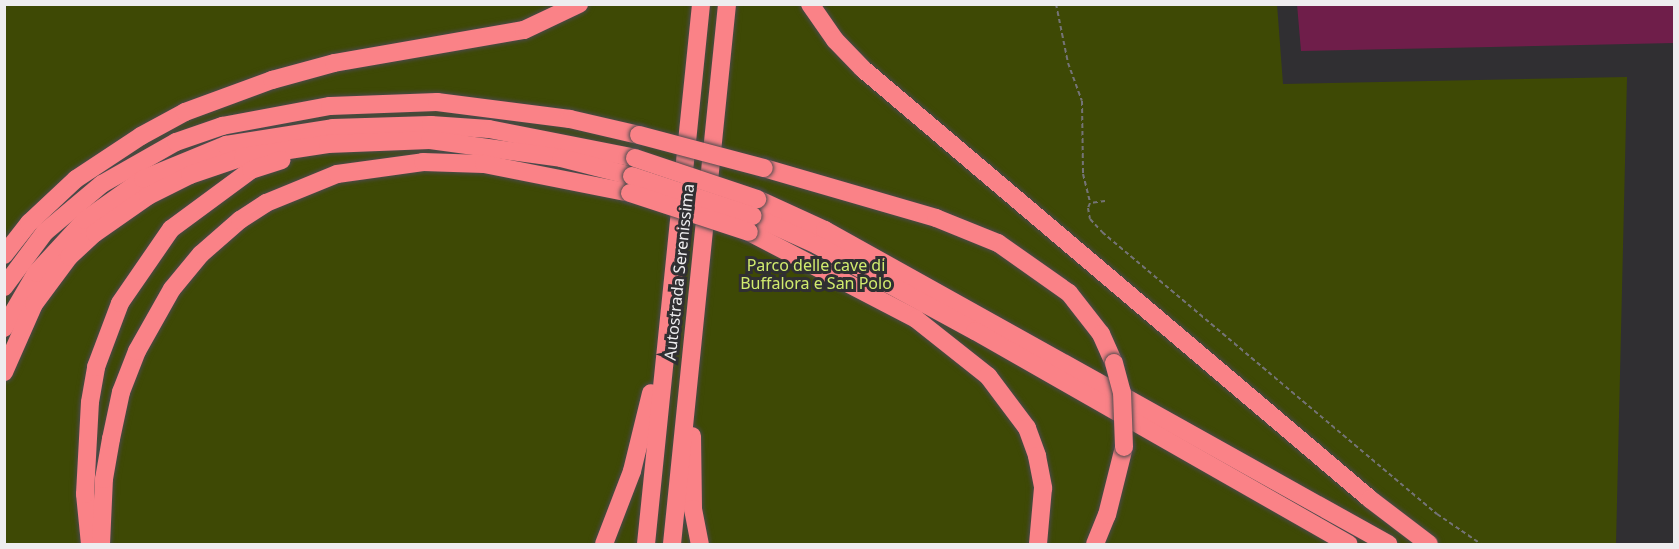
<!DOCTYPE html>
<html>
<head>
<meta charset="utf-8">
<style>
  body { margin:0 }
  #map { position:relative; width:1679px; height:549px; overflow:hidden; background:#302f32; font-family:"Noto Sans",sans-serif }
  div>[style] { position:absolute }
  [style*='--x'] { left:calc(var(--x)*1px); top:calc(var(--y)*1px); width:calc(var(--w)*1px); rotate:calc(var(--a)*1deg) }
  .green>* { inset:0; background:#3e4905 }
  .building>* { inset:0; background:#6f1e4a }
  .path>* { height:2px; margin-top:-1px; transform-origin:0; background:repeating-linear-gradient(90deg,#747376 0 4.5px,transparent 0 7.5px) }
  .roads { filter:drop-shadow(0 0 2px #4b4a4c) drop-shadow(0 0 2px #4b4a4c) }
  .highway>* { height:18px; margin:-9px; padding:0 9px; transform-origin:9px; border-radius:9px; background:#fa8287 }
  .bridges { filter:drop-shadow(0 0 2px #4b4a4c) drop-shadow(0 0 2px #4b4a4c) }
  .highway-bridge>* { height:18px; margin:-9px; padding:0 9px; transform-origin:9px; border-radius:9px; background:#fa8287 }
  span { translate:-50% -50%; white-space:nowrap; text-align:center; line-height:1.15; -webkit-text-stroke:6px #302f32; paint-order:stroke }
  .park-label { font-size:16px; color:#d1eb6e }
  .street-label { font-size:16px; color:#eeedef }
  .frame { position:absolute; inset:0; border:6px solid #eeedef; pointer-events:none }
</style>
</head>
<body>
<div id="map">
  <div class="green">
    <i style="clip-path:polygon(1277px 4px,1283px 84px,1627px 77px,1616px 544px,5px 544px,4px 5px)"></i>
  </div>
  <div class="building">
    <i style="clip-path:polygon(1297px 4px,1674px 4px,1674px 43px,1301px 51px)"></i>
  </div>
  <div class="path">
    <i style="--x:1056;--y:4;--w:60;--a:78.5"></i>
    <i style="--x:1068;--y:63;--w:40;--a:69.8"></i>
    <i style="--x:1082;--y:101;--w:73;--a:89.2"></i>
    <i style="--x:1083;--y:174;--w:30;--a:76"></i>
    <i style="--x:1105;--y:201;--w:15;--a:172"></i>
    <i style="--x:1090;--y:203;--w:5;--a:112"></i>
    <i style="--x:1088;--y:208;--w:11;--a:80"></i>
    <i style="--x:1090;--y:219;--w:18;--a:47"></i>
    <i style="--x:1102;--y:232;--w:438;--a:40.1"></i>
    <i style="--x:1437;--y:514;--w:53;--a:34.3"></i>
  </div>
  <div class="roads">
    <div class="highway">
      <i style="--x:810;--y:4;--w:44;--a:55.2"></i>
      <i style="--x:835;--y:40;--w:40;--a:46"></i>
      <i style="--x:863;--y:69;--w:665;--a:40.3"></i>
      <i style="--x:1370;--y:499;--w:74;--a:37.3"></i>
      <i style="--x:764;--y:168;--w:179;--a:16.2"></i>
      <i style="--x:936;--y:218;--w:67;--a:22"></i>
      <i style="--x:998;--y:243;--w:87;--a:35.2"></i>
      <i style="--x:1069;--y:293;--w:52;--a:52"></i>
      <i style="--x:1101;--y:334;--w:32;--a:66"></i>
      <i style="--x:757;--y:199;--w:75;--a:24.5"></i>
      <i style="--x:825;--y:230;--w:645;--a:29.15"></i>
      <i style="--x:753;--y:216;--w:70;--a:24.4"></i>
      <i style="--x:817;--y:245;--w:180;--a:28.6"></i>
      <i style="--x:975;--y:331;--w:430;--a:29.7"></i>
      <i style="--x:749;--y:232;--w:188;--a:27.5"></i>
      <i style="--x:916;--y:319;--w:92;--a:38.4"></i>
      <i style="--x:988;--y:376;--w:65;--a:53.1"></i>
      <i style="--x:1027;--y:428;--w:30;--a:70"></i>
      <i style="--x:1037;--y:456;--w:33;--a:79"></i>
      <i style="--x:1043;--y:488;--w:56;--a:95.1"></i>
      <i style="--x:4;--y:255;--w:41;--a:-52"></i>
      <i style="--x:29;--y:223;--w:64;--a:-43.1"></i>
      <i style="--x:76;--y:179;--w:78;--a:-33.5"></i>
      <i style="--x:141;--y:136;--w:50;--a:-28.6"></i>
      <i style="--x:185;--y:112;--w:93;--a:-20.2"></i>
      <i style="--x:272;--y:80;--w:64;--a:-15.3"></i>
      <i style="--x:334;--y:63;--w:193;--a:-9.9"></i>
      <i style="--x:524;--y:30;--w:61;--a:-25.3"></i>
      <i style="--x:4;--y:287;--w:69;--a:-53.3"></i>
      <i style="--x:45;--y:232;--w:75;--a:-40.1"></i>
      <i style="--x:102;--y:184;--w:85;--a:-29.6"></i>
      <i style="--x:176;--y:142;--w:49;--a:-19.2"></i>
      <i style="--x:222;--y:126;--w:110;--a:-10.5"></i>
      <i style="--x:330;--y:106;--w:107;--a:-2.1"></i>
      <i style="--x:437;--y:102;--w:134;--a:7.3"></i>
      <i style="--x:570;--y:119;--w:71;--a:13.1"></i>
      <i style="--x:4;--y:328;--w:64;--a:-59.8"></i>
      <i style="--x:36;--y:273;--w:72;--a:-47.2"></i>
      <i style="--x:85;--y:220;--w:71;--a:-35.3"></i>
      <i style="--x:143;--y:179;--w:90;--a:-22.3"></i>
      <i style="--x:226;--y:145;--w:108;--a:-9"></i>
      <i style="--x:333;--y:128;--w:98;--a:-1.8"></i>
      <i style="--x:431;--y:125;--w:58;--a:3.9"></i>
      <i style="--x:489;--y:129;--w:149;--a:11.2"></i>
      <i style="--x:4;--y:372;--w:74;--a:-66.2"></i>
      <i style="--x:34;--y:304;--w:59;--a:-53.3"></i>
      <i style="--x:69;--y:257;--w:35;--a:-43"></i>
      <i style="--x:95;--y:233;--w:65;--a:-34.9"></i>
      <i style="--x:148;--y:196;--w:47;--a:-26.6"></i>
      <i style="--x:190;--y:175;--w:56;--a:-18.8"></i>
      <i style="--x:243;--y:157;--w:86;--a:-8.7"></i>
      <i style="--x:328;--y:144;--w:102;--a:-2.2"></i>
      <i style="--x:430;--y:140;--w:132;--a:7.8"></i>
      <i style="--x:561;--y:158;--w:73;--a:14.2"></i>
      <i style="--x:692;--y:436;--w:73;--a:89.2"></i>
      <i style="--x:693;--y:509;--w:36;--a:79"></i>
      <i style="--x:90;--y:544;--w:50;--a:-95.7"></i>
      <i style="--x:85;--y:494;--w:92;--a:-86.9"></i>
      <i style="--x:90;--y:402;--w:36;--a:-80"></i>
      <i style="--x:96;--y:367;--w:68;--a:-69.4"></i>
      <i style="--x:120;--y:303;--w:90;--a:-55.4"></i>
      <i style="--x:171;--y:229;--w:99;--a:-36.4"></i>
      <i style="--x:251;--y:170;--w:32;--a:-18"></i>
      <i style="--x:101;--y:544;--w:65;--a:-87.4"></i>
      <i style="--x:104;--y:479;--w:41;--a:-80.1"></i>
      <i style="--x:111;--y:439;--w:48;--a:-78"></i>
      <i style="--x:121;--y:392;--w:44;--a:-68.7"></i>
      <i style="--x:137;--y:351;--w:71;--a:-60.6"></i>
      <i style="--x:172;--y:289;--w:45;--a:-50.4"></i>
      <i style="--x:201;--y:254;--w:52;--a:-41.1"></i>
      <i style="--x:240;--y:220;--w:31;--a:-33"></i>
      <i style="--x:266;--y:203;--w:77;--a:-22.2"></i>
      <i style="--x:337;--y:174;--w:87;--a:-7.9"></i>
      <i style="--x:423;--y:162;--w:61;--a:1.9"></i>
      <i style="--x:484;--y:164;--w:149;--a:11.2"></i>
      <i style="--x:604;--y:544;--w:78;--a:-69"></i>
      <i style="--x:632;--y:471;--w:80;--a:-76.3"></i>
      <i style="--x:646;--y:544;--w:543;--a:-84.18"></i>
      <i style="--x:672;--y:544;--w:543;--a:-84.18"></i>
      <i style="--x:1095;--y:544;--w:31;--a:-68"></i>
      <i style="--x:1107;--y:515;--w:70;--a:-76"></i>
    </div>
  </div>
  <div class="bridges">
    <div class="highway-bridge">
      <i style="--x:639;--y:135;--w:129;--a:14.8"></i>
      <i style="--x:635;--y:158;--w:129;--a:18.6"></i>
      <i style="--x:632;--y:176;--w:127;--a:18.3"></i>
      <i style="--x:630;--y:193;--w:125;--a:18.1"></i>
      <i style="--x:1114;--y:363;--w:30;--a:75"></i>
      <i style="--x:1122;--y:392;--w:55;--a:87.9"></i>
    </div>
  </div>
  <div class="park-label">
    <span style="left:816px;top:274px">Parco delle cave di<br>Buffalora e San Polo</span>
  </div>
  <div class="street-label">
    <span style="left:679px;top:272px;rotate:-84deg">Autostrada Serenissima</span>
  </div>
  <div class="frame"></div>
</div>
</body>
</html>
